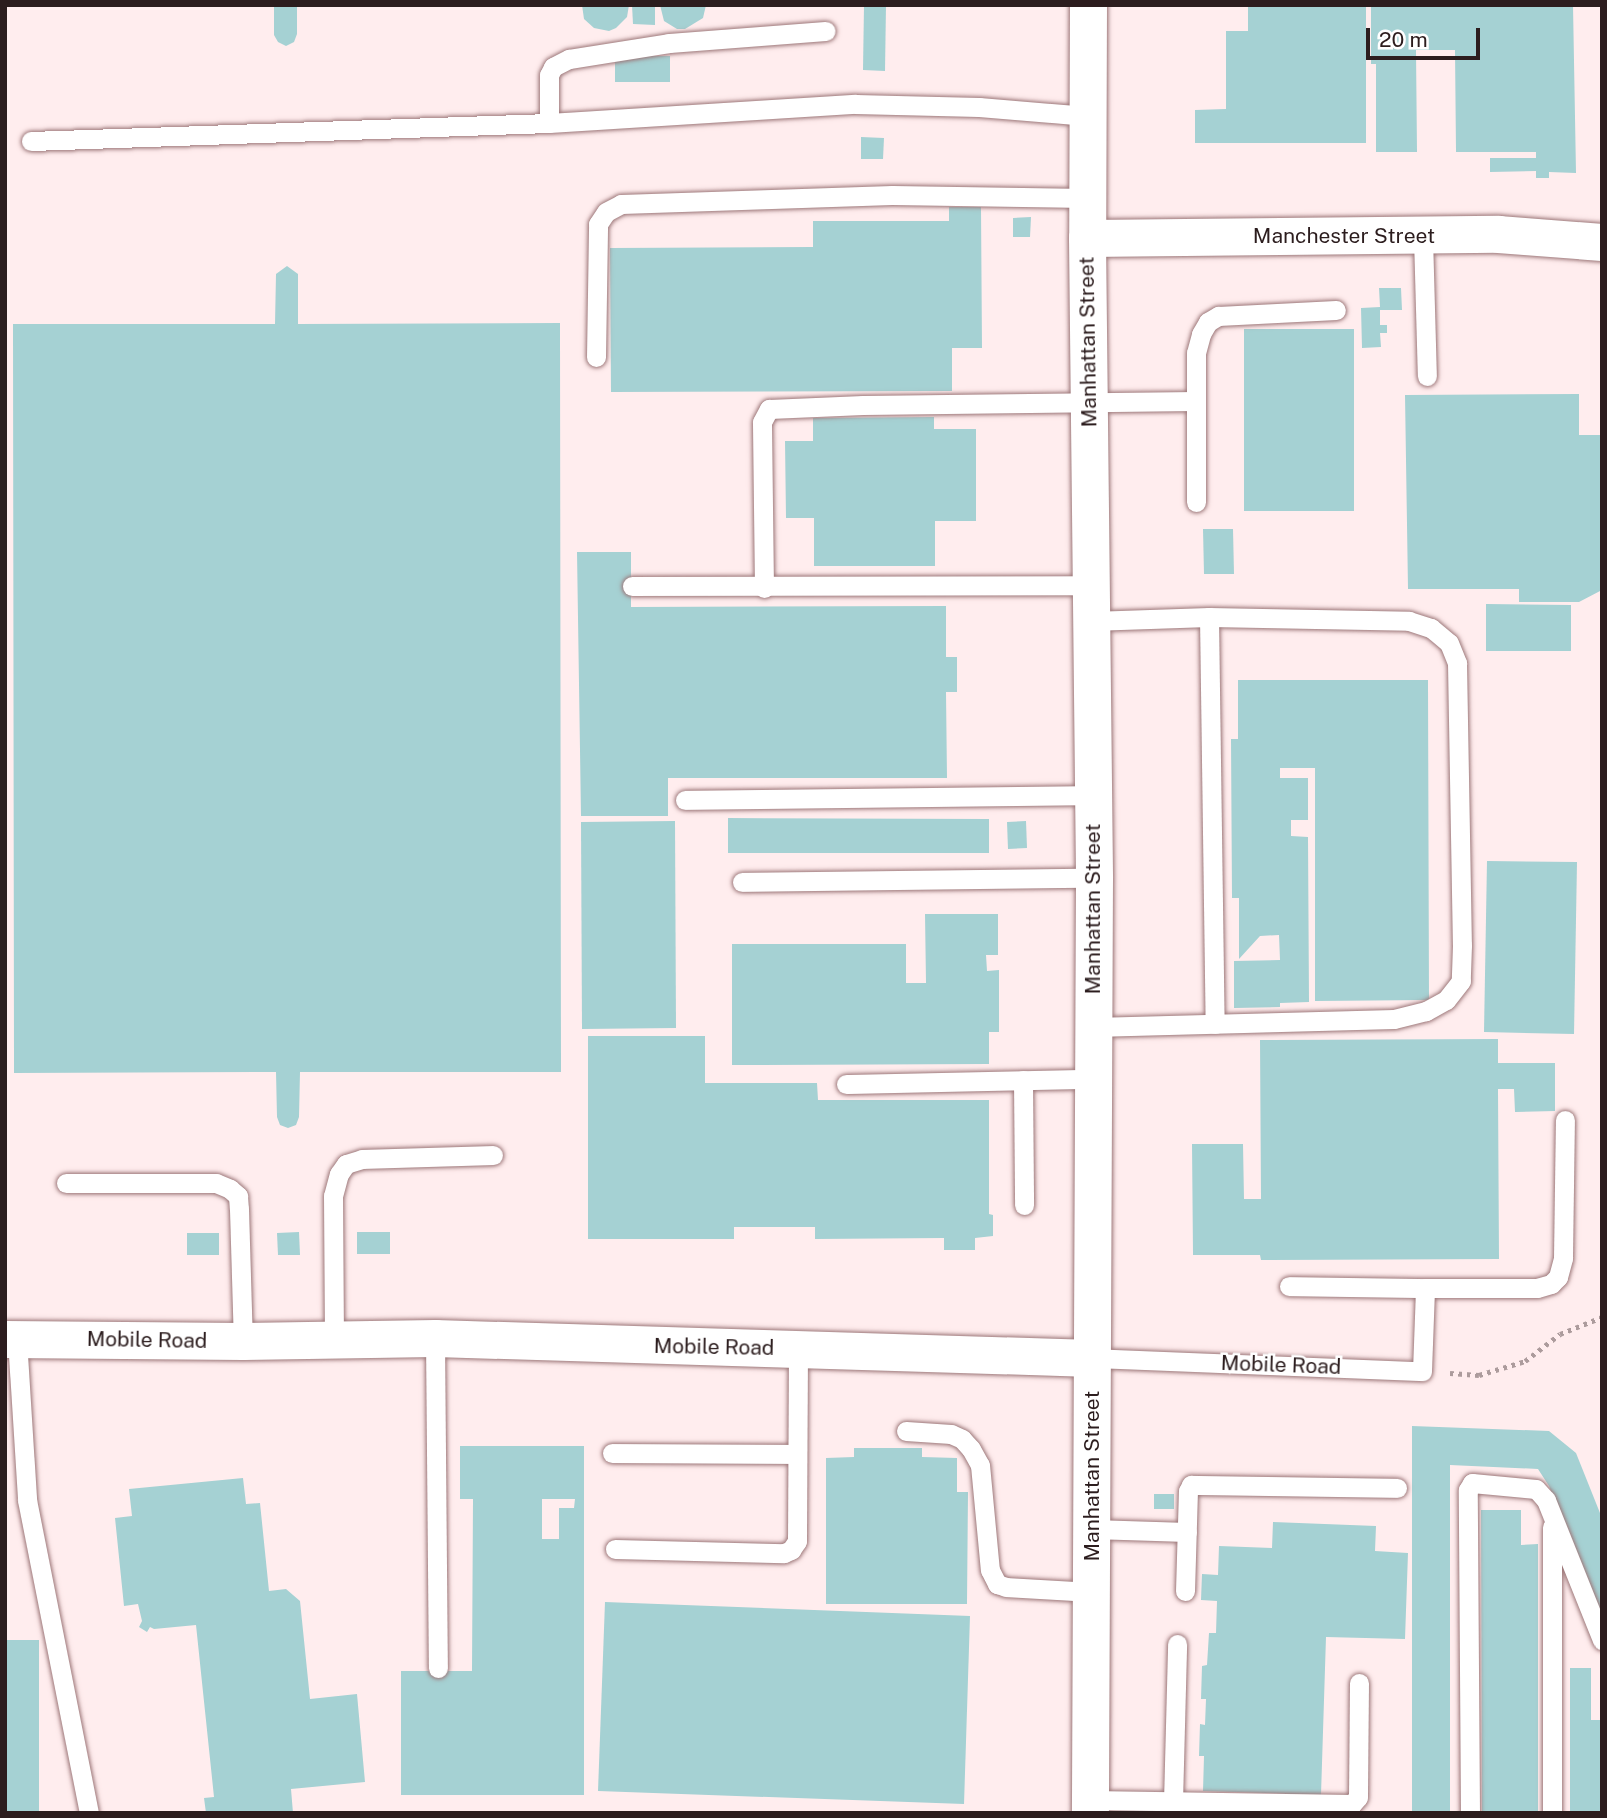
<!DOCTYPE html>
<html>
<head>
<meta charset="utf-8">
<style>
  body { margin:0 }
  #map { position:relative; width:1607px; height:1818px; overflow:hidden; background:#ffedee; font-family:"Public Sans",sans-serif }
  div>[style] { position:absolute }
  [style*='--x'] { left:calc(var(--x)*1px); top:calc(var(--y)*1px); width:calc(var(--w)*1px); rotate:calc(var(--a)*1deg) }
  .building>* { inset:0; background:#a5d1d3 }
  .path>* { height:4.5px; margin-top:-2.25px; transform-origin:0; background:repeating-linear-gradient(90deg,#ac9b9c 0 3.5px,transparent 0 8.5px) }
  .roads { filter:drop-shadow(0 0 2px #9d7779) drop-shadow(0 0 2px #9d7779) }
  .service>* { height:19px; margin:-9.5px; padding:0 9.5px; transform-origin:9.5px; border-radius:9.5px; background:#fff }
  .minor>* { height:37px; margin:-18.5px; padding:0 18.5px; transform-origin:18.5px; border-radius:18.5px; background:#fff }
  span { translate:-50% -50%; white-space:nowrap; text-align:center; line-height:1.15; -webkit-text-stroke:5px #fff; paint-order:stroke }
  .street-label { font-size:21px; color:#2c1d1e }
  .frame { position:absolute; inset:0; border:7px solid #2c1d1e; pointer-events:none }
  .scale { position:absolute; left:1366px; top:28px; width:114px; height:32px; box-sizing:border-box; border:4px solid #2c1d1e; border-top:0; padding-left:9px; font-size:21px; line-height:24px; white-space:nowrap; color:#2c1d1e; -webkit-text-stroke:5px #fff; paint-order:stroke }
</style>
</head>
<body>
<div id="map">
  <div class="building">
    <i style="clip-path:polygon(274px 5px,297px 5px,297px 34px,294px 42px,286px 46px,278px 42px,274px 35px)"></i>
    <i style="clip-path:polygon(582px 5px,629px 5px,627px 17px,616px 28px,609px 31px,594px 28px,584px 19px)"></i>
    <i style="clip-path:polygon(632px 5px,655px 5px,655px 25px,633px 24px)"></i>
    <i style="clip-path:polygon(660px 5px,706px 5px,703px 18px,685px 29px,677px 29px,664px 21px)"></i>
    <i style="clip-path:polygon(864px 5px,886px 5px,885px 71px,863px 70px)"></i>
    <i style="clip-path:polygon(1248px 5px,1366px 5px,1366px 143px,1195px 143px,1195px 110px,1226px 109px,1226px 31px,1248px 31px)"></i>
    <i style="clip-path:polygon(1371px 5px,1573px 5px,1576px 173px,1549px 172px,1549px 178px,1536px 178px,1536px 171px,1490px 172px,1490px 158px,1536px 158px,1536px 152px,1456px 152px,1455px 50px,1416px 50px,1417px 152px,1376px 152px,1376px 64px,1371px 64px)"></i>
    <i style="clip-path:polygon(615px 56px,670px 56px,670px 82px,615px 82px)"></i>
    <i style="clip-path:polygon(861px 137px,884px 138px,883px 159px,861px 159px)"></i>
    <i style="clip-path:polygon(949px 207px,981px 207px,982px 348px,952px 348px,952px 391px,611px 392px,610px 248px,813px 247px,813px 221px,949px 221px)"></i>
    <i style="clip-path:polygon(1031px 217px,1030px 237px,1013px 237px,1013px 218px)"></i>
    <i style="clip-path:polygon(287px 266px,298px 274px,298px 324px,560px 323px,561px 1072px,300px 1072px,299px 1117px,296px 1125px,288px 1128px,280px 1125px,277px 1117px,276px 1072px,14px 1073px,13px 324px,275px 324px,276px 274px)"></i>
    <i style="clip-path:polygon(1379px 288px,1401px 288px,1402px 310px,1380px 310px,1380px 325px,1387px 325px,1387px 333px,1380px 333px,1381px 347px,1362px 348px,1361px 308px,1380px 307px)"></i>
    <i style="clip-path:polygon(1244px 329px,1354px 329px,1354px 511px,1244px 511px)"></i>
    <i style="clip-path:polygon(1579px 394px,1579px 435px,1602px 435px,1602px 590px,1579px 602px,1519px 602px,1519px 589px,1408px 589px,1405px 395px)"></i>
    <i style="clip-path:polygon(934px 417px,934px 429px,976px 429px,976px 521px,935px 521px,935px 566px,814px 566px,814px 518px,786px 518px,785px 441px,813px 441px,813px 418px)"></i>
    <i style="clip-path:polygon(1203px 529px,1233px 529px,1234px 574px,1204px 574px)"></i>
    <i style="clip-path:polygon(577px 552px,631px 552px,631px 607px,946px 606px,946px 657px,957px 657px,957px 692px,946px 692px,947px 778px,668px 778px,668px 816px,581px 816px)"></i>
    <i style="clip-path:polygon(1486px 604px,1571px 605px,1571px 651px,1486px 651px)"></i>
    <i style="clip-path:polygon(1238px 680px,1428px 680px,1429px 1000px,1315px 1001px,1315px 768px,1280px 768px,1280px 778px,1308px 778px,1308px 820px,1291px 820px,1291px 836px,1308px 837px,1309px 1002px,1280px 1003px,1280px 1007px,1234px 1008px,1234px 961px,1280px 960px,1279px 935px,1260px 936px,1239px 959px,1239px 898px,1232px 898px,1231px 739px,1238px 739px)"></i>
    <i style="clip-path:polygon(728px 818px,989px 819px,989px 853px,728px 853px)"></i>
    <i style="clip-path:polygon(675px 821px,676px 1028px,582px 1029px,581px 822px)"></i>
    <i style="clip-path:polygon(1026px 821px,1027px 848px,1008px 849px,1007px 822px)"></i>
    <i style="clip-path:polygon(1487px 861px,1577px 862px,1574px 1034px,1484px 1032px)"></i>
    <i style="clip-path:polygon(925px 914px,998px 914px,998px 955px,986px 955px,987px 971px,999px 970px,999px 1032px,989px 1032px,989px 1064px,732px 1065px,732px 944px,906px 944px,906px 983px,926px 983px)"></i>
    <i style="clip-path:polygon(588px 1036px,705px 1036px,705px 1083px,817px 1083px,818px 1100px,989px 1100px,989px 1214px,993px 1215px,993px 1236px,975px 1238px,975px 1250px,944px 1250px,944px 1238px,815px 1239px,815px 1227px,734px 1227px,734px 1239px,588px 1239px)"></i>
    <i style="clip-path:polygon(1498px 1039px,1498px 1063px,1555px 1063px,1555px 1111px,1515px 1112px,1514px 1089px,1498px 1089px,1499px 1259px,1261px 1260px,1260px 1255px,1193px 1255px,1192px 1144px,1243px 1144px,1244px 1199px,1261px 1199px,1260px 1040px)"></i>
    <i style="clip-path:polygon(299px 1232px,300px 1255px,278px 1255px,277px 1233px)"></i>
    <i style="clip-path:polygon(357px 1232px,390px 1232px,390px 1254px,357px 1254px)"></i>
    <i style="clip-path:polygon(187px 1233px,219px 1233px,219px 1255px,187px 1255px)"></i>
    <i style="clip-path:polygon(1412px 1426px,1549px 1431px,1576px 1453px,1602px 1518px,1602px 1619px,1549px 1486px,1538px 1469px,1450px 1465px,1450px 1813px,1412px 1813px)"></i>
    <i style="clip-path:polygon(evenodd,460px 1446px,584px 1446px,584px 1795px,401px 1795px,401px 1671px,472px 1671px,473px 1499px,460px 1499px,460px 1446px,542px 1499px,575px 1499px,574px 1508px,559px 1508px,559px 1539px,542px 1539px,542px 1499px)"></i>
    <i style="clip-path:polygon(854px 1448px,922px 1448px,922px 1457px,957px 1458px,957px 1492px,968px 1492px,967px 1604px,826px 1604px,826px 1458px,854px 1457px)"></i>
    <i style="clip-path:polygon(243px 1478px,246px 1504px,260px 1503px,269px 1591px,286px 1589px,300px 1601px,310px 1699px,357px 1694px,365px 1782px,291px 1789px,293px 1813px,206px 1813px,204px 1798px,214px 1797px,196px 1625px,154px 1629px,150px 1627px,147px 1632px,139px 1627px,142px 1621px,138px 1604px,124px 1606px,115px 1518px,132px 1516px,129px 1489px)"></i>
    <i style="clip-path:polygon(1154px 1494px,1174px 1494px,1174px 1509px,1154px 1509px)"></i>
    <i style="clip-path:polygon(1481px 1510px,1521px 1510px,1521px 1545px,1538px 1544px,1538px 1813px,1482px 1813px)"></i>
    <i style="clip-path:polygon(1273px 1522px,1376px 1526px,1375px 1551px,1408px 1553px,1405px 1639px,1326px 1637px,1321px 1795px,1203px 1791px,1204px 1756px,1199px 1756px,1200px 1724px,1205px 1725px,1206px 1699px,1201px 1699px,1202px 1666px,1207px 1665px,1209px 1633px,1216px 1633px,1217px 1601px,1201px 1600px,1202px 1574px,1218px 1575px,1219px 1546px,1272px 1548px)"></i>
    <i style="clip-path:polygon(605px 1602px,970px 1616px,964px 1804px,598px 1791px)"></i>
    <i style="clip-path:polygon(5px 1640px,39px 1640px,39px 1813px,5px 1813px)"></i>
    <i style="clip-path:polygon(1570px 1668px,1591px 1668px,1591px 1720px,1602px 1720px,1602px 1813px,1570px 1813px)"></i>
  </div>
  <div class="path">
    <i style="--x:1450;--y:1373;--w:29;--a:4"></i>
    <i style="--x:1479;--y:1375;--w:48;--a:-16.9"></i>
    <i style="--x:1525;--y:1361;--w:44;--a:-37.6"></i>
    <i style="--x:1560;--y:1334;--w:45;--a:-22"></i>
  </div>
  <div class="roads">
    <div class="service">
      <i style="--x:549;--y:123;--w:48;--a:-90"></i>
      <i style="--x:549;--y:75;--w:9;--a:-63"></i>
      <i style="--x:553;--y:67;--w:18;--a:-27"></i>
      <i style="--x:569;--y:59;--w:101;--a:-9.1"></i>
      <i style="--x:669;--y:43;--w:157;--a:-4.4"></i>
      <i style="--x:31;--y:141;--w:518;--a:-1.99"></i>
      <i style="--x:549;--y:123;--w:307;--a:-3.6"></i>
      <i style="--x:855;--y:104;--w:124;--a:1.4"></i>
      <i style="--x:979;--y:107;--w:108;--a:4.8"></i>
      <i style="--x:1423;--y:237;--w:139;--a:88.4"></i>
      <i style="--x:596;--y:357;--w:133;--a:-89.1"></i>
      <i style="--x:598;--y:224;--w:14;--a:-56"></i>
      <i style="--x:606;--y:212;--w:17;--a:-28"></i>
      <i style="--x:621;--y:204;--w:271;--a:-1.9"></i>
      <i style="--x:892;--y:195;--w:195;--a:0.9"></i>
      <i style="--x:1196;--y:401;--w:48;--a:-90"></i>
      <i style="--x:1196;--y:353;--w:20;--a:-75"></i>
      <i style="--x:1201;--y:334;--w:14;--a:-60"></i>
      <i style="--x:1208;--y:322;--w:12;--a:-31"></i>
      <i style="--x:1218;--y:316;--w:118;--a:-2.9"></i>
      <i style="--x:632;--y:586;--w:458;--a:-0.1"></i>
      <i style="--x:764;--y:588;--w:166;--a:-90.7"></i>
      <i style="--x:762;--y:422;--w:15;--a:-62"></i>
      <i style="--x:769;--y:409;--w:94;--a:-2.4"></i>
      <i style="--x:863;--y:405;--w:333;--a:-0.7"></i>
      <i style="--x:1196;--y:401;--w:101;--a:90"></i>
      <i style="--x:1209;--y:617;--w:407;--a:89.2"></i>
      <i style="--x:1091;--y:621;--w:118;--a:-1.9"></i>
      <i style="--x:1209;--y:617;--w:200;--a:1.1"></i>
      <i style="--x:1409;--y:621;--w:23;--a:18"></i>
      <i style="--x:1431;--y:628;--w:23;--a:40"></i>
      <i style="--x:1449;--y:643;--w:22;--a:68"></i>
      <i style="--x:1457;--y:663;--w:282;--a:89"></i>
      <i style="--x:1462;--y:945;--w:36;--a:92"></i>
      <i style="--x:1461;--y:981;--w:24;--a:128"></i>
      <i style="--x:1446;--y:1000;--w:23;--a:151"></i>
      <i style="--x:1426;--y:1011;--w:33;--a:166"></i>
      <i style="--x:1394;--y:1019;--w:301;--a:178.5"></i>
      <i style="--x:685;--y:800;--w:408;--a:-0.7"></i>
      <i style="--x:742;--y:882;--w:352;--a:-0.7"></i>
      <i style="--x:1023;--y:1080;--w:125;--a:89.5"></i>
      <i style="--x:846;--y:1084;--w:248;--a:-1.2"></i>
      <i style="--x:66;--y:1183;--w:150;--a:0"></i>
      <i style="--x:216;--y:1183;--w:15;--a:23"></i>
      <i style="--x:230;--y:1189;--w:11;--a:41"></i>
      <i style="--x:238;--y:1196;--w:13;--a:86"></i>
      <i style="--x:239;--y:1209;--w:132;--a:88.3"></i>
      <i style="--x:1425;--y:1288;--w:112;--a:0"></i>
      <i style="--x:1537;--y:1288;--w:15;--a:-16"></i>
      <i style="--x:1551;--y:1284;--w:10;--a:-45"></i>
      <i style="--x:1558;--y:1277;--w:20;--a:-75"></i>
      <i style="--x:1563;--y:1258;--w:138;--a:-89.2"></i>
      <i style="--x:435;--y:1338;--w:330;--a:89.5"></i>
      <i style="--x:17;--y:1339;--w:161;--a:86.4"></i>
      <i style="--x:27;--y:1500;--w:319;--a:78.8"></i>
      <i style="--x:334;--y:1339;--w:143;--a:-90.4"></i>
      <i style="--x:333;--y:1196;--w:23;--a:-75"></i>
      <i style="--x:339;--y:1174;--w:12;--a:-55"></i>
      <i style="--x:346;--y:1164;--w:17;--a:-17"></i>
      <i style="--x:362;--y:1159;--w:131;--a:-1.7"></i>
      <i style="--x:1092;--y:1358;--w:330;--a:2.3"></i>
      <i style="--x:1422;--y:1371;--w:83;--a:-87.9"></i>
      <i style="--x:1425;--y:1288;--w:136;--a:-179.2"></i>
      <i style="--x:906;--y:1431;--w:45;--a:3.8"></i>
      <i style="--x:951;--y:1434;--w:12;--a:24"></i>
      <i style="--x:962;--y:1439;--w:13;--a:48"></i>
      <i style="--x:971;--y:1449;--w:18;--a:61"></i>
      <i style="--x:980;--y:1465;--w:105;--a:84.6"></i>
      <i style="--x:990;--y:1570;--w:16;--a:63"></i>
      <i style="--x:997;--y:1584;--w:9;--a:18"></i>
      <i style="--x:1006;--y:1587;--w:85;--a:3.4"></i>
      <i style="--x:612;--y:1453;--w:185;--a:0.3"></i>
      <i style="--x:1552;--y:1527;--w:286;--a:90"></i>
      <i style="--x:1092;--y:1529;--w:95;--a:1.8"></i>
      <i style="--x:615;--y:1549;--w:169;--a:1.4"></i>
      <i style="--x:784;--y:1553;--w:8;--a:-23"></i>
      <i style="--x:791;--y:1550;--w:11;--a:-56"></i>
      <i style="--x:797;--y:1541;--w:192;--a:-89.7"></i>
      <i style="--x:1185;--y:1591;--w:100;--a:-88.3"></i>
      <i style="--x:1188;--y:1491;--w:7;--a:-63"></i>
      <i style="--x:1191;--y:1485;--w:206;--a:0.8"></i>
      <i style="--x:1090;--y:1800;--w:262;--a:0.9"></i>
      <i style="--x:1352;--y:1804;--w:9;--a:-49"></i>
      <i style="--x:1358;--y:1797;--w:114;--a:-89.5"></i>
      <i style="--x:1173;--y:1802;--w:158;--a:-88.5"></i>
      <i style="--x:1470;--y:1813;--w:323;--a:-90.4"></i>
      <i style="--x:1468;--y:1490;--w:8;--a:-60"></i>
      <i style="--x:1472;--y:1483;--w:64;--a:5.4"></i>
      <i style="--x:1536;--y:1489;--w:15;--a:48"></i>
      <i style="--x:1546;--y:1500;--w:151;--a:68.2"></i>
    </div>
    <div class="minor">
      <i style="--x:1088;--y:5;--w:233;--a:90.2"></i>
      <i style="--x:1087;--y:238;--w:640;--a:89.37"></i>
      <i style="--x:1094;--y:878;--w:935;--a:90.25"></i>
      <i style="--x:1087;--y:238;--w:411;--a:-0.6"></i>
      <i style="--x:1498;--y:234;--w:104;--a:4.4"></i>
      <i style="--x:5;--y:1339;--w:238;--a:0.5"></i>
      <i style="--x:243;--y:1341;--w:192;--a:-0.9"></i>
      <i style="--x:435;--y:1338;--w:657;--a:1.74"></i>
    </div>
  </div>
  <div class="street-label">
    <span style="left:1344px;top:236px">Manchester Street</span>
    <span style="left:1088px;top:342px;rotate:-91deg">Manhattan Street</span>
    <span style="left:1093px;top:909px;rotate:-90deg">Manhattan Street</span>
    <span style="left:147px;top:1340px;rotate:1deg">Mobile Road</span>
    <span style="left:714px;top:1347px;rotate:1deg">Mobile Road</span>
    <span style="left:1281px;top:1365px;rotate:2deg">Mobile Road</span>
    <span style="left:1092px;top:1476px;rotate:-90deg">Manhattan Street</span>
  </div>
  <div class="frame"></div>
  <div class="scale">20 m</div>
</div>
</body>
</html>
